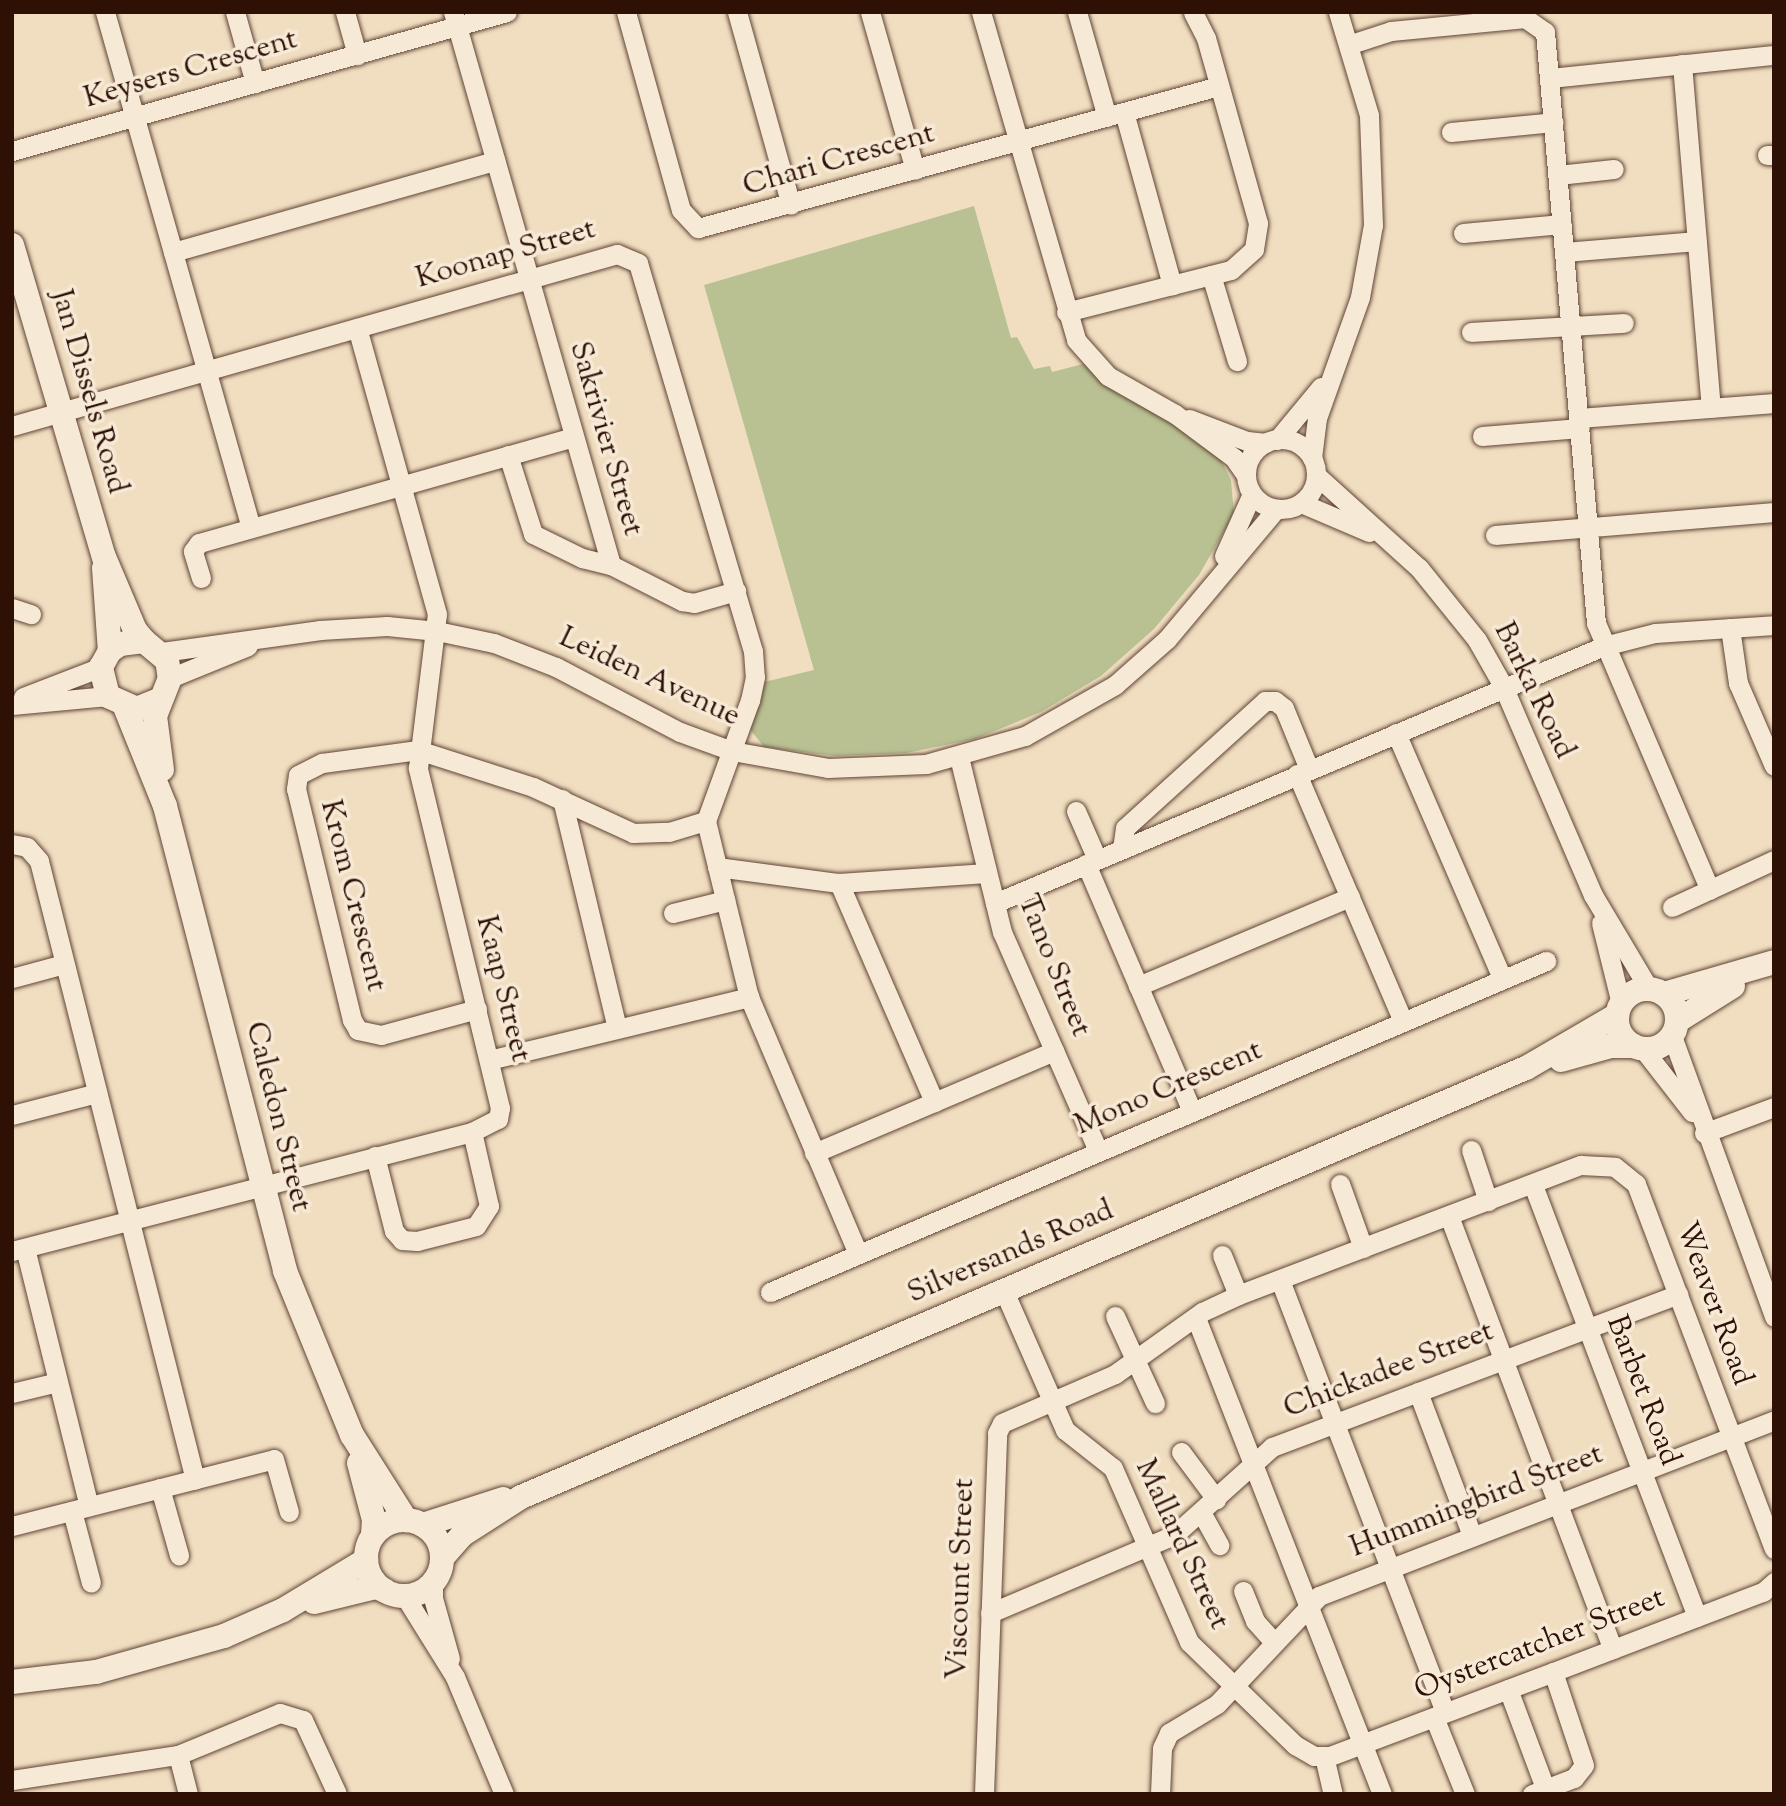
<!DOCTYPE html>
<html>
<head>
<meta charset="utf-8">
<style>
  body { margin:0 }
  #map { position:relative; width:1786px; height:1806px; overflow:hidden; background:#f1dec1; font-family:"Sorts Mill Goudy",serif }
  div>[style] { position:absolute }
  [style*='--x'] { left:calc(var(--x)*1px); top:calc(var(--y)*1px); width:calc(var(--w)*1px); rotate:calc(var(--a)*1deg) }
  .green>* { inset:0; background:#b9c193 }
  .roads { filter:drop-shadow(0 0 2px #604434) drop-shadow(0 0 2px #604434) }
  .minor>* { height:19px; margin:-9.5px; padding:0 9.5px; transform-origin:9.5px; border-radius:9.5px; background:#f6ead7 }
  .minor>.ring { margin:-9.5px; padding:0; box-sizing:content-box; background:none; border:19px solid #f6ead7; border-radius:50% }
  .tertiary>* { height:24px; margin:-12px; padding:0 12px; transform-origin:12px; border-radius:12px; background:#f6ead7 }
  .tertiary>.ring { margin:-12px; padding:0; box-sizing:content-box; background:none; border:24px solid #f6ead7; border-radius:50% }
  span { translate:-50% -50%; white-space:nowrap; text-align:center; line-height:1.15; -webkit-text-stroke:7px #f6ead7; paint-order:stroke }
  .street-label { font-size:30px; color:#2f1005 }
  .frame { position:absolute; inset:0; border:14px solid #2f1005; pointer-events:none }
</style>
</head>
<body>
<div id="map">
  <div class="green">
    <i style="clip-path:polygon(974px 206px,1011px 338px,1017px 337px,1034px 369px,1050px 366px,1052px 372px,1083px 364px,1204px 445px,1221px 460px,1231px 480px,1234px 514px,1199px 575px,1154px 629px,1101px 676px,1041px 712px,975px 739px,906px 753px,835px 756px,764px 747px,749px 728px,760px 683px,814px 670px,704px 285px)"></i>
  </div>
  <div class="roads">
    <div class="minor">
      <i style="--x:105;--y:12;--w:536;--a:74.2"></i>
      <i style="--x:235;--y:12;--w:74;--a:74.3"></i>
      <i style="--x:345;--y:12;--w:45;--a:74.4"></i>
      <i style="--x:453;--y:12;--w:575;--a:74.05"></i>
      <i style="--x:611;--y:565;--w:80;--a:26.9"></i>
      <i style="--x:682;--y:601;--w:12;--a:9"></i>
      <i style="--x:694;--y:603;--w:44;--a:-15.9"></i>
      <i style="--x:626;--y:12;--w:205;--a:74.5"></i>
      <i style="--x:681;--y:210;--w:25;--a:47"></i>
      <i style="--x:698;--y:228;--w:540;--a:-15.25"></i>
      <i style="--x:737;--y:12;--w:200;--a:74.4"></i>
      <i style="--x:870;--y:12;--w:164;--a:74.1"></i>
      <i style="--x:981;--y:12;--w:341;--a:73.8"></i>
      <i style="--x:1076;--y:340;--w:48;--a:48.4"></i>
      <i style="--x:1108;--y:376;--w:77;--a:29.6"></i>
      <i style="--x:1175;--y:414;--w:74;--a:36.7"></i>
      <i style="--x:1234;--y:458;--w:21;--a:55"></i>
      <i style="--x:1077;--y:12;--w:109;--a:74.1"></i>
      <i style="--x:1351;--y:44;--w:42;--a:-18"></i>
      <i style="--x:1391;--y:31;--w:135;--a:-5.5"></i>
      <i style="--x:1525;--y:18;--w:24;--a:35"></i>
      <i style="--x:1545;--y:32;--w:593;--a:85.07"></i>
      <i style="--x:1596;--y:623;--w:290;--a:66.9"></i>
      <i style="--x:1682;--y:64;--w:345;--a:85.2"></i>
      <i style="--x:1550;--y:78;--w:225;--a:-5.9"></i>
      <i style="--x:1124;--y:112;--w:180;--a:74.5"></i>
      <i style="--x:1451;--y:132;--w:103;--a:-5.5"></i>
      <i style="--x:12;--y:151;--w:514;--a:-15.69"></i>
      <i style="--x:1767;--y:155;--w:7;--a:0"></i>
      <i style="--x:1558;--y:175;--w:56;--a:-6.1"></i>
      <i style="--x:1463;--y:233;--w:99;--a:-5.2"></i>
      <i style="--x:173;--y:252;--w:335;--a:-15.8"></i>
      <i style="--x:1565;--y:252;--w:132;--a:-4.8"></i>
      <i style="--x:1211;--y:275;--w:90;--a:73.2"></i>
      <i style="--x:1066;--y:312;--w:170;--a:-14.3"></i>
      <i style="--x:1231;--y:270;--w:31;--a:-42"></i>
      <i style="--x:1254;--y:249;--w:26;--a:-81"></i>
      <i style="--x:1258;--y:223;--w:192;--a:-105.7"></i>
      <i style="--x:1206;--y:38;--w:29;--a:-117"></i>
      <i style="--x:1471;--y:332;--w:153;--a:-3.4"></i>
      <i style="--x:1579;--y:418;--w:196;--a:-4.4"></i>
      <i style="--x:1189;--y:419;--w:62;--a:20.8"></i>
      <i style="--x:1247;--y:441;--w:19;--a:6"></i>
      <i style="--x:12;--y:426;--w:629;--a:-15.87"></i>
      <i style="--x:617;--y:254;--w:23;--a:23"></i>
      <i style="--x:638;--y:263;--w:405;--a:73.5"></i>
      <i style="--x:753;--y:651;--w:26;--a:86"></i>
      <i style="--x:755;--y:677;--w:24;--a:102"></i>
      <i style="--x:750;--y:700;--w:129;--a:110"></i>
      <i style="--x:706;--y:821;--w:181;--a:76.3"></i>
      <i style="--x:749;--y:997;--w:279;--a:67"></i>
      <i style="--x:1482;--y:436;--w:98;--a:-4.7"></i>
      <i class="ring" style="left:1246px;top:439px;width:51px;height:51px"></i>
      <i style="--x:1277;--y:440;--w:69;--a:-50.3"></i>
      <i style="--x:508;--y:455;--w:83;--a:72.4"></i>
      <i style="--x:533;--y:534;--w:55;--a:26.1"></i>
      <i style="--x:582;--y:558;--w:30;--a:14"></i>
      <i style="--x:1312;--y:458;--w:40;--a:-82.9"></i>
      <i style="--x:1317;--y:418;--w:128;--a:-70.4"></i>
      <i style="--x:1360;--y:297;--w:73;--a:-79.8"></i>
      <i style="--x:1373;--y:225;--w:110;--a:-92.1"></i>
      <i style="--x:1369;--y:115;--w:108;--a:-106.8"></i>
      <i style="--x:1316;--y:475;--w:139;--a:42.1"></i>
      <i style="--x:1419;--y:568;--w:92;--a:51.1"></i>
      <i style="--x:1477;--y:640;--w:53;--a:60.5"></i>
      <i style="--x:1503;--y:686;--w:228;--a:66.7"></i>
      <i style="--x:1593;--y:895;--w:109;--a:59.2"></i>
      <i style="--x:1301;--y:503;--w:74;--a:23.1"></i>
      <i style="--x:1495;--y:535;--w:280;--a:-4.7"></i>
      <i style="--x:1224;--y:556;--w:68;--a:-65.7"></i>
      <i style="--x:201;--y:578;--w:28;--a:-107"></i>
      <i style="--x:193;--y:551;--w:10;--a:-53"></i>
      <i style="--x:199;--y:543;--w:389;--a:-15.8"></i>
      <i style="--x:12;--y:608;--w:20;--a:18"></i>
      <i style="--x:1730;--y:628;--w:56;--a:81.7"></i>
      <i style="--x:1738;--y:683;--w:90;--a:66.6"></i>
      <i style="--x:162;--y:652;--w:160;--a:-7.9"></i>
      <i style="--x:320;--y:630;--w:67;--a:-3.4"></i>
      <i style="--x:387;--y:626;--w:50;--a:5.7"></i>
      <i style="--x:437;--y:631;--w:58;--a:11.9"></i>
      <i style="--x:494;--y:643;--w:66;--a:21.2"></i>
      <i style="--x:556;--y:667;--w:140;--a:27.7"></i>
      <i style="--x:680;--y:732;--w:55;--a:20.1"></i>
      <i style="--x:732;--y:751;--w:97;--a:10"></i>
      <i style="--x:828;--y:768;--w:98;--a:-2.3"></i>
      <i style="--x:926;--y:764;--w:103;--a:-15.8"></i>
      <i style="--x:1025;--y:736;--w:103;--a:-29.5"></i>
      <i style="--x:1115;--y:685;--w:69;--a:-41.5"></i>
      <i style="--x:1167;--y:639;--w:170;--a:-50"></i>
      <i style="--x:170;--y:678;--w:84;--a:-22.3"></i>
      <i style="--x:23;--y:697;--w:84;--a:-21"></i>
      <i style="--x:12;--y:705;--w:96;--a:-5.4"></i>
      <i style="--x:1396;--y:733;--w:267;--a:66.6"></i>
      <i style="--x:959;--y:757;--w:180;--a:76.2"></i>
      <i style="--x:1002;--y:932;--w:239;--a:66.3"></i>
      <i style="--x:1297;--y:774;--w:269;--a:66.8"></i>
      <i style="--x:562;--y:799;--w:236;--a:76.5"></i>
      <i style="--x:1076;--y:811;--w:52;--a:66.4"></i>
      <i style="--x:12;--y:844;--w:15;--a:11"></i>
      <i style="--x:27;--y:847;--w:18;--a:49"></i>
      <i style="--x:39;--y:861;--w:638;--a:75.85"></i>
      <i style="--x:1122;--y:849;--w:21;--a:-82"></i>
      <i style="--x:1125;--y:828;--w:189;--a:-42.2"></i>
      <i style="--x:1265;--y:701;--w:10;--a:0"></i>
      <i style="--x:1275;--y:701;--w:11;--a:38"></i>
      <i style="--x:1284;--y:708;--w:66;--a:67.7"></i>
      <i style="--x:1086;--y:864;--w:269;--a:66.8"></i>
      <i style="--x:717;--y:867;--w:123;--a:7.5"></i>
      <i style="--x:839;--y:883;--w:148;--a:-3.9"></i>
      <i style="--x:839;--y:883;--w:239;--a:66.5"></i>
      <i style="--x:995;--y:903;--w:661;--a:-22.88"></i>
      <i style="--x:1604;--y:646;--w:53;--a:-14.3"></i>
      <i style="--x:1655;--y:633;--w:119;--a:-3.8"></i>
      <i style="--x:1672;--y:907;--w:112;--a:-24.7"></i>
      <i style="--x:673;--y:913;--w:54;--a:-14"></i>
      <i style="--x:1601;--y:923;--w:83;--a:76.1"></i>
      <i style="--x:12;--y:978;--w:54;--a:-15.1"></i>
      <i style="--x:1138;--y:986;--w:230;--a:-22.8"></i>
      <i style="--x:477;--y:1009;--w:99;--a:164.8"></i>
      <i style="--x:381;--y:1035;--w:24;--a:-168"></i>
      <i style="--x:358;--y:1030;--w:12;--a:-121"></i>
      <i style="--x:352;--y:1020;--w:238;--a:-103.6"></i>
      <i style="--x:296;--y:789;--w:14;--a:-82"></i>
      <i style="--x:298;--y:775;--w:27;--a:-27"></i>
      <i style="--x:322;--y:763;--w:97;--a:-7.7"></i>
      <i style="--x:418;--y:750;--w:121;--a:17.8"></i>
      <i style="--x:533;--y:787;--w:110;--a:24.7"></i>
      <i style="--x:633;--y:833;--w:36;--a:-2"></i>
      <i style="--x:669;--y:832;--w:39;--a:-17"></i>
      <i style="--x:1672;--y:1036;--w:299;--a:70"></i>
      <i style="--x:1643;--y:1049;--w:80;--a:52.1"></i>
      <i style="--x:489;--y:1060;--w:268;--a:-13.6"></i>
      <i style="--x:12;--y:1115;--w:88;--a:-14.5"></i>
      <i style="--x:1704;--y:1133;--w:75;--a:-20.4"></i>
      <i style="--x:1471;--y:1150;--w:54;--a:71.6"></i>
      <i style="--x:814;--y:1153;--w:261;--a:-23"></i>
      <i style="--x:375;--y:1156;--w:77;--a:75.8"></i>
      <i style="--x:394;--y:1231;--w:12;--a:48"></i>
      <i style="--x:402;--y:1240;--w:15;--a:4"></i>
      <i style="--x:417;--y:1241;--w:61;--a:-14.3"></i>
      <i style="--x:476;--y:1226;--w:24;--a:-57"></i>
      <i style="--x:489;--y:1206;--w:76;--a:-102.9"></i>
      <i style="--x:1340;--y:1184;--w:68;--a:70.2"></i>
      <i style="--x:1533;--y:1185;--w:462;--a:69.2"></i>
      <i style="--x:1449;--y:1216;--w:463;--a:69.3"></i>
      <i style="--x:25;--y:1248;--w:266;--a:76.1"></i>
      <i style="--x:12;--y:1251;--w:475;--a:-14.5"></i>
      <i style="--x:472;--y:1132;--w:29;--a:-27"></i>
      <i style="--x:498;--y:1119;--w:11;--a:-80"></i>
      <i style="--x:500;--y:1108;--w:350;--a:-103.6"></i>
      <i style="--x:418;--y:768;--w:155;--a:-83"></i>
      <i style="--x:437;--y:614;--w:297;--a:-105.6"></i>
      <i style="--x:1222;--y:1255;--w:43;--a:68.2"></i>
      <i style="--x:1280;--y:1280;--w:462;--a:69.1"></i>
      <i style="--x:1004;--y:1291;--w:152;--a:66.3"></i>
      <i style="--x:1065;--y:1430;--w:61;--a:38.4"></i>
      <i style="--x:1113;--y:1468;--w:190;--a:66.4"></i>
      <i style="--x:1189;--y:1642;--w:148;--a:44.2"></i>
      <i style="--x:1295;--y:1745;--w:22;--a:30"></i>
      <i style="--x:1314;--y:1756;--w:16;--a:0"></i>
      <i style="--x:1330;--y:1756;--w:238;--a:-20.6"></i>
      <i style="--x:1553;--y:1672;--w:225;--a:-20.9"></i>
      <i style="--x:1763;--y:1592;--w:15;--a:-42"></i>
      <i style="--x:770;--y:1292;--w:844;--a:-23.1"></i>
      <i style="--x:1115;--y:1316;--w:96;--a:65.3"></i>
      <i style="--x:1196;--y:1318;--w:511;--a:68.66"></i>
      <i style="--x:1418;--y:1392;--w:154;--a:69.4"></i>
      <i style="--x:12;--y:1393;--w:47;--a:-13.4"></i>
      <i style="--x:1181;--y:1452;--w:59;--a:53.3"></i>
      <i style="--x:160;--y:1488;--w:70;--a:74.2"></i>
      <i style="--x:72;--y:1511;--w:74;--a:75.2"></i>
      <i style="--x:1201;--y:1512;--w:38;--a:61"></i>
      <i style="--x:12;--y:1526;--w:270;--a:-14.3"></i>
      <i style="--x:274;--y:1459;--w:55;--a:74.2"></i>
      <i style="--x:433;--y:1582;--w:16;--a:90"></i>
      <i style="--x:433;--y:1598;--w:63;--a:74.4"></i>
      <i style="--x:1243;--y:1591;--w:32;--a:68"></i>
      <i style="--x:1255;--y:1621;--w:28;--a:48"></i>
      <i style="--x:404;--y:1595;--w:97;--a:58.1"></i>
      <i style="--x:455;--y:1677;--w:127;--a:67.3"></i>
      <i style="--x:990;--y:1613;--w:200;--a:-23"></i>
      <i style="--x:1174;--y:1535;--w:132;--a:-41.9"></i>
      <i style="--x:1272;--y:1447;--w:434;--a:-20.6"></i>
      <i style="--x:1508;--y:1689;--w:106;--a:69.5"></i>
      <i style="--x:1434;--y:1717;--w:83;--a:68.1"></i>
      <i style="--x:178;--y:1755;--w:40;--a:75.6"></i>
      <i style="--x:1324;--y:1756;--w:39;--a:77"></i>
      <i style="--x:12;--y:1780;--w:168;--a:-8.6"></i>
      <i style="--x:178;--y:1755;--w:110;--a:-22.4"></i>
      <i style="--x:280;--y:1713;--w:24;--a:17"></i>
      <i style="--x:303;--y:1720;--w:81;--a:65.3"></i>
      <i style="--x:984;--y:1794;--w:361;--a:-87.9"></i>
      <i style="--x:997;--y:1433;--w:11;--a:-63"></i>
      <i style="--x:1002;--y:1423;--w:123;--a:-23.4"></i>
      <i style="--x:1115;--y:1374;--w:107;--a:-35.5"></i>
      <i style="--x:1202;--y:1312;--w:40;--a:-25"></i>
      <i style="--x:1238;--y:1295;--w:367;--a:-20.8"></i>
      <i style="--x:1581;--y:1165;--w:34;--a:3"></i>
      <i style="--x:1615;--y:1167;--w:27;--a:39"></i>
      <i style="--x:1636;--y:1184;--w:390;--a:69.3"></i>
      <i style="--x:1160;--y:1794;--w:46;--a:-87.5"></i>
      <i style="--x:1162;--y:1748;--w:17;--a:-65"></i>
      <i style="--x:1169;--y:1733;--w:56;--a:-31.1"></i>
      <i style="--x:1217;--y:1704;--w:149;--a:-46.6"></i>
      <i style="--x:1319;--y:1596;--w:488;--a:-21.1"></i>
      <i style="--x:1532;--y:1794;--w:45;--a:-20.9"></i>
      <i style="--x:1574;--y:1778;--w:16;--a:-52"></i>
      <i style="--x:1584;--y:1765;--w:98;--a:-108.4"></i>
    </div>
    <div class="tertiary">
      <i style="--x:12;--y:245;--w:325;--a:73.6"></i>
      <i style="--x:104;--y:557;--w:79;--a:67"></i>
      <i style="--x:135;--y:630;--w:14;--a:51"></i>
      <i style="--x:104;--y:568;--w:83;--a:85.9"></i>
      <i style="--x:159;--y:700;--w:24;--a:158"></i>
      <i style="--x:137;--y:709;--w:32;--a:-156"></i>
      <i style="--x:108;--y:696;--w:30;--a:-104"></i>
      <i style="--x:101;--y:667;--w:18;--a:-61"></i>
      <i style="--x:110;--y:651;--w:12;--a:-35"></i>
      <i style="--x:120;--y:644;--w:24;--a:-7"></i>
      <i style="--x:144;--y:641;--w:30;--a:40"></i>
      <i style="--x:167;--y:660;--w:18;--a:81"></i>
      <i style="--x:170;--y:678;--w:41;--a:111.5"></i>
      <i style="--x:155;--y:716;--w:54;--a:82.6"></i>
      <i style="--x:125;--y:707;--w:107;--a:68"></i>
      <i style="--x:165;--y:806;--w:480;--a:75.5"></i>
      <i style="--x:285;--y:1271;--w:177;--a:67.8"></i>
      <i style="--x:352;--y:1435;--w:101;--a:57.6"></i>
      <i class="ring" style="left:1617px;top:989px;width:36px;height:36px"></i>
      <i style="--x:1664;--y:994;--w:115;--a:-16.2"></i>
      <i style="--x:1677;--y:1021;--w:66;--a:-32"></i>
      <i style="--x:1561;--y:1060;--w:52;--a:-15.6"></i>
      <i style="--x:1611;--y:1046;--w:23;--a:0"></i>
      <i style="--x:359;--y:1463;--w:59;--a:75.3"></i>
      <i style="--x:374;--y:1520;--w:16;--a:94"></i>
      <i class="ring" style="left:366px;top:1520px;width:52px;height:52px"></i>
      <i style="--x:423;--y:1525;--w:84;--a:-18"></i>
      <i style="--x:442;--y:1558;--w:30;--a:-49"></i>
      <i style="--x:462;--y:1535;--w:70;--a:-32.8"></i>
      <i style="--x:521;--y:1497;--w:1093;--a:-23.12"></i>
      <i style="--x:1526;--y:1068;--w:105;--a:-30.2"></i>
      <i style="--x:314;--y:1602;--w:64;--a:-13.6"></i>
      <i style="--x:376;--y:1587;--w:9;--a:21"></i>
      <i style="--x:12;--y:1682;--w:85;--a:-6.8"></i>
      <i style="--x:96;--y:1672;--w:133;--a:-15.7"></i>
      <i style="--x:224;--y:1636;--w:64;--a:-23.8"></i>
      <i style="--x:283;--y:1610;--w:97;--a:-31.1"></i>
    </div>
  </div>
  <div class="street-label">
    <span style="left:191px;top:70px;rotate:-16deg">Keysers Crescent</span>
    <span style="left:839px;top:161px;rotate:-16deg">Chari Crescent</span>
    <span style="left:506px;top:255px;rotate:-16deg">Koonap Street</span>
    <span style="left:88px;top:392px;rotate:74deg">Jan Dissels Road</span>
    <span style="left:605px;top:439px;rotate:74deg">Sakrivier Street</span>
    <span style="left:649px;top:678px;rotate:25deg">Leiden Avenue</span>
    <span style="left:1533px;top:691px;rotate:64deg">Barka Road</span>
    <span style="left:352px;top:896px;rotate:76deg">Krom Crescent</span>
    <span style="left:1053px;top:966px;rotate:68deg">Tano Street</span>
    <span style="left:502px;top:989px;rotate:76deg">Kaap Street</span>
    <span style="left:1169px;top:1089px;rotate:-23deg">Mono Crescent</span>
    <span style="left:277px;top:1117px;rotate:76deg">Caledon Street</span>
    <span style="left:1011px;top:1253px;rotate:-23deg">Silversands Road</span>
    <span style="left:1713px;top:1304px;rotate:70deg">Weaver Road</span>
    <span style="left:1389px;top:1371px;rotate:-21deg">Chickadee Street</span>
    <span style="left:1642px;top:1391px;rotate:69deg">Barbet Road</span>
    <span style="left:1477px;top:1502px;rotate:-21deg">Hummingbird Street</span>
    <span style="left:1181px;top:1545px;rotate:65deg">Mallard Street</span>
    <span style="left:962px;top:1579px;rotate:-88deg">Viscount Street</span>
    <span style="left:1540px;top:1645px;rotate:-21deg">Oystercatcher Street</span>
  </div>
  <div class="frame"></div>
</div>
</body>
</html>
